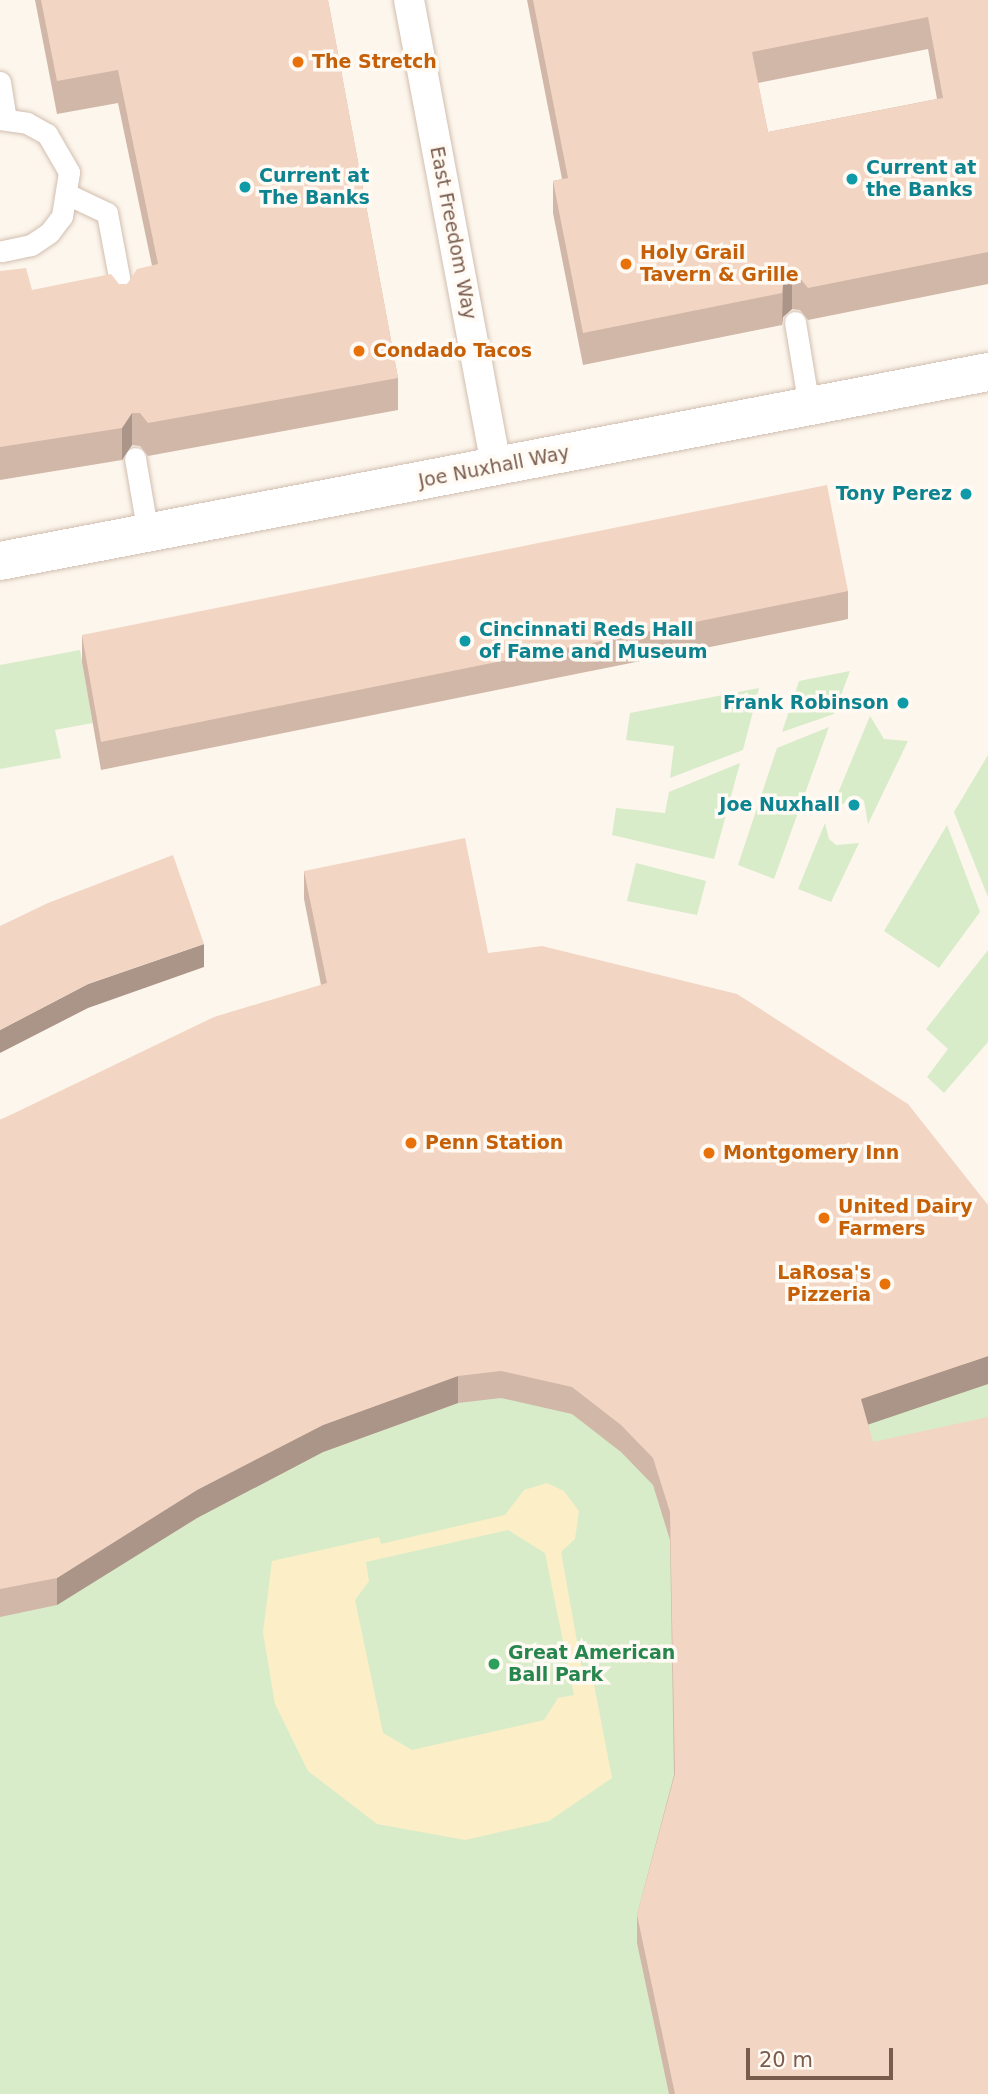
<!DOCTYPE html>
<html>
<head>
<meta charset="utf-8">
<style>
  body { margin:0 }
  #map { position:relative; width:988px; height:2094px; overflow:hidden; background:#fdf6ec; font-family:"DejaVu Sans",sans-serif }
  div>[style] { position:absolute }
  [style*='--x'] { left:calc(var(--x)*1px); top:calc(var(--y)*1px); width:calc(var(--w)*1px); rotate:calc(var(--a)*1deg) }
  .green>* { inset:0; background:#d8ecc9 }
  .sand>* { inset:0; background:#fcefc7 }
  .roads { filter:drop-shadow(0 0 2px #d1beb0) drop-shadow(0 0 2px #d1beb0) }
  .service>* { height:21px; margin:-10.5px; padding:0 10.5px; transform-origin:10.5px; border-radius:10.5px; background:#fff }
  .pedestrian>* { height:30px; margin:-15px; padding:0 15px; transform-origin:15px; border-radius:15px; background:#fff }
  .tertiary>* { height:38px; margin:-19px; padding:0 19px; transform-origin:19px; border-radius:19px; background:#fff }
  .wall>* { inset:0; background:#d1b7a8 }
  .shaded-wall>* { inset:0; background:#aa9588 }
  .building>* { inset:0; background:#f3d5c3 }
  .dots>* { width:19px; height:19px; translate:-50% -50%; box-sizing:border-box; border:4px solid #fffaf3; border-radius:50% }
  span { translate:-50% -50%; white-space:nowrap; text-align:center; line-height:1.15; -webkit-text-stroke:7px #fffaf3; paint-order:stroke }
  .food-label { font-size:19px; color:#c56008; font-weight:700 }
  .left { translate:0 -50%; text-align:left }
  .right { translate:-100% -50%; text-align:right }
  .culture-label { font-size:19px; color:#0d838f; font-weight:700 }
  .street-label { font-size:19px; color:#7a5c4d }
  .leisure-label { font-size:19px; color:#27864d; font-weight:700 }
  .scale { position:absolute; left:746px; top:2048px; width:147px; height:32px; box-sizing:border-box; border:4px solid #7a5c4d; border-top:0; padding-left:9px; font-size:21px; line-height:24px; white-space:nowrap; color:#7a5c4d; -webkit-text-stroke:5px #fffaf3; paint-order:stroke }
</style>
</head>
<body>
<div id="map">
  <div class="green">
    <i style="clip-path:polygon(80px 650px,93px 723px,55px 730px,61px 758px,0 769px,0 665px)"></i>
    <i style="clip-path:polygon(850px 671px,834px 714px,782px 732px,799px 681px)"></i>
    <i style="clip-path:polygon(759px 688px,743px 750px,670px 778px,674px 746px,626px 740px,630px 713px)"></i>
    <i style="clip-path:polygon(870px 716px,884px 739px,908px 741px,868px 824px,864px 801px,858px 796px,831px 810px)"></i>
    <i style="clip-path:polygon(829px 727px,774px 879px,738px 865px,777px 748px)"></i>
    <i style="clip-path:polygon(988px 755px,988px 897px,954px 812px)"></i>
    <i style="clip-path:polygon(740px 763px,714px 859px,612px 835px,616px 808px,665px 813px,669px 792px)"></i>
    <i style="clip-path:polygon(825px 823px,829px 839px,836px 845px,859px 843px,831px 902px,798px 889px)"></i>
    <i style="clip-path:polygon(947px 825px,980px 912px,939px 968px,884px 931px)"></i>
    <i style="clip-path:polygon(636px 863px,706px 881px,697px 915px,627px 901px)"></i>
    <i style="clip-path:polygon(988px 950px,988px 1042px,944px 1093px,927px 1077px,948px 1049px,926px 1029px)"></i>
    <i style="clip-path:polygon(0 1148px,988px 1233px,988px 2094px,0 2094px)"></i>
  </div>
  <div class="sand">
    <i style="clip-path:polygon(evenodd,547px 1483px,564px 1491px,579px 1511px,575px 1539px,561px 1552px,583px 1675px,592px 1674px,612px 1778px,549px 1821px,465px 1840px,377px 1824px,308px 1771px,275px 1704px,263px 1632px,272px 1561px,379px 1537px,381px 1544px,505px 1515px,524px 1490px,547px 1483px,508px 1530px,545px 1553px,574px 1695px,558px 1698px,544px 1720px,412px 1750px,383px 1733px,355px 1600px,369px 1581px,366px 1562px,508px 1530px)"></i>
  </div>
  <div class="roads">
    <div class="service">
      <i style="--x:0;--y:82;--w:37;--a:81"></i>
      <i style="--x:0;--y:119;--w:27;--a:8"></i>
      <i style="--x:27;--y:123;--w:23;--a:29"></i>
      <i style="--x:47;--y:134;--w:44;--a:59.9"></i>
      <i style="--x:69;--y:172;--w:45;--a:99"></i>
      <i style="--x:62;--y:216;--w:21;--a:127"></i>
      <i style="--x:49;--y:233;--w:22;--a:146"></i>
      <i style="--x:31;--y:245;--w:30;--a:168"></i>
      <i style="--x:69;--y:195;--w:42;--a:25.3"></i>
      <i style="--x:107;--y:213;--w:93;--a:79.4"></i>
      <i style="--x:795;--y:322;--w:86;--a:80.6"></i>
      <i style="--x:135;--y:458;--w:77;--a:80.3"></i>
    </div>
    <div class="pedestrian">
      <i style="--x:409;--y:0;--w:475;--a:79.4"></i>
    </div>
    <div class="tertiary">
      <i style="--x:0;--y:561;--w:1006;--a:-10.83"></i>
    </div>
  </div>
  <div class="wall">
    <i style="clip-path:polygon(35px 0,328px 0,398px 378px,398px 410px,148px 456px,140px 446px,132px 445px,122px 460px,0 480px,0 271px,32px 290px,119px 284px,127px 284px,152px 266px,118px 103px,57px 114px)"></i>
    <i style="clip-path:polygon(evenodd,527px 0,988px 0,988px 284px,808px 320px,800px 310px,792px 309px,783px 317px,782px 325px,583px 365px,553px 213px,553px 181px,562px 179px,527px 0,928px 49px,937px 99px,768px 132px,758px 83px,928px 49px)"></i>
    <i style="clip-path:polygon(848px 591px,848px 619px,101px 770px,82px 662px,82px 635px)"></i>
    <i style="clip-path:polygon(304px 871px,488px 953px,988px 1384px,868px 1424px,988px 2094px,669px 2094px,637px 1943px,637px 1915px,674px 1775px,670px 1540px,653px 1485px,621px 1452px,572px 1414px,501px 1398px,458px 1403px,323px 1452px,197px 1518px,57px 1605px,0 1617px,0 1120px,321px 985px,304px 899px)"></i>
  </div>
  <div class="shaded-wall">
    <i style="clip-path:polygon(792px 277px,792px 309px,783px 317px,782px 325px,783px 285px)"></i>
    <i style="clip-path:polygon(132px 413px,132px 445px,122px 460px,122px 428px)"></i>
    <i style="clip-path:polygon(204px 944px,204px 967px,88px 1008px,0 1053px,0 1030px,88px 984px)"></i>
    <i style="clip-path:polygon(988px 1356px,988px 1384px,861px 1427px,861px 1399px)"></i>
    <i style="clip-path:polygon(458px 1376px,458px 1403px,323px 1452px,197px 1518px,57px 1605px,57px 1578px,197px 1490px,323px 1425px)"></i>
  </div>
  <div class="building">
    <i style="clip-path:polygon(41px 0,328px 0,398px 378px,148px 423px,140px 413px,132px 413px,122px 428px,0 447px,0 271px,26px 268px,32px 290px,111px 274px,119px 284px,127px 284px,137px 269px,158px 264px,118px 70px,57px 81px)"></i>
    <i style="clip-path:polygon(evenodd,533px 0,988px 0,988px 252px,808px 288px,800px 278px,792px 277px,783px 285px,782px 293px,583px 333px,553px 181px,568px 178px,533px 0,928px 17px,943px 98px,768px 132px,752px 52px,928px 17px)"></i>
    <i style="clip-path:polygon(827px 485px,848px 591px,101px 742px,82px 635px)"></i>
    <i style="clip-path:polygon(465px 838px,488px 953px,542px 946px,737px 994px,908px 1104px,988px 1205px,988px 1356px,861px 1399px,873px 1442px,988px 1417px,988px 2094px,675px 2094px,637px 1915px,675px 1774px,670px 1512px,653px 1458px,621px 1425px,572px 1387px,501px 1371px,458px 1376px,323px 1425px,197px 1490px,57px 1578px,0 1589px,0 1120px,214px 1017px,327px 983px,304px 871px)"></i>
    <i style="clip-path:polygon(173px 855px,204px 944px,88px 984px,0 1030px,0 926px,48px 903px)"></i>
  </div>
  <div class="dots">
    <i style="left:298px;top:62px;background:#e8710a"></i>
    <i style="left:852px;top:179px;background:#0f9aa8"></i>
    <i style="left:245px;top:187px;background:#0f9aa8"></i>
    <i style="left:626px;top:264px;background:#e8710a"></i>
    <i style="left:359px;top:351px;background:#e8710a"></i>
    <i style="left:966px;top:494px;background:#0f9aa8"></i>
    <i style="left:465px;top:641px;background:#0f9aa8"></i>
    <i style="left:903px;top:703px;background:#0f9aa8"></i>
    <i style="left:854px;top:805px;background:#0f9aa8"></i>
    <i style="left:411px;top:1143px;background:#e8710a"></i>
    <i style="left:709px;top:1153px;background:#e8710a"></i>
    <i style="left:824px;top:1218px;background:#e8710a"></i>
    <i style="left:885px;top:1284px;background:#e8710a"></i>
    <i style="left:494px;top:1664px;background:#2e9e5b"></i>
  </div>
  <div class="food-label">
    <span class="left" style="left:312px;top:62px">The Stretch</span>
    <span class="left" style="left:640px;top:264px">Holy Grail<br>Tavern &amp; Grille</span>
    <span class="left" style="left:373px;top:351px">Condado Tacos</span>
    <span class="left" style="left:425px;top:1143px">Penn Station</span>
    <span class="left" style="left:723px;top:1153px">Montgomery Inn</span>
    <span class="left" style="left:838px;top:1218px">United Dairy<br>Farmers</span>
    <span class="right" style="left:871px;top:1284px">LaRosa's<br>Pizzeria</span>
  </div>
  <div class="culture-label">
    <span class="left" style="left:866px;top:179px">Current at<br>the Banks</span>
    <span class="left" style="left:259px;top:187px">Current at<br>The Banks</span>
    <span class="right" style="left:952px;top:494px">Tony Perez</span>
    <span class="left" style="left:479px;top:641px">Cincinnati Reds Hall<br>of Fame and Museum</span>
    <span class="right" style="left:889px;top:703px">Frank Robinson</span>
    <span class="right" style="left:840px;top:805px">Joe Nuxhall</span>
  </div>
  <div class="street-label">
    <span style="left:453px;top:233px;rotate:79deg">East Freedom Way</span>
    <span style="left:494px;top:467px;rotate:-11deg">Joe Nuxhall Way</span>
  </div>
  <div class="leisure-label">
    <span class="left" style="left:508px;top:1664px">Great American<br>Ball Park</span>
  </div>
  <div class="scale">20 m</div>
</div>
</body>
</html>
